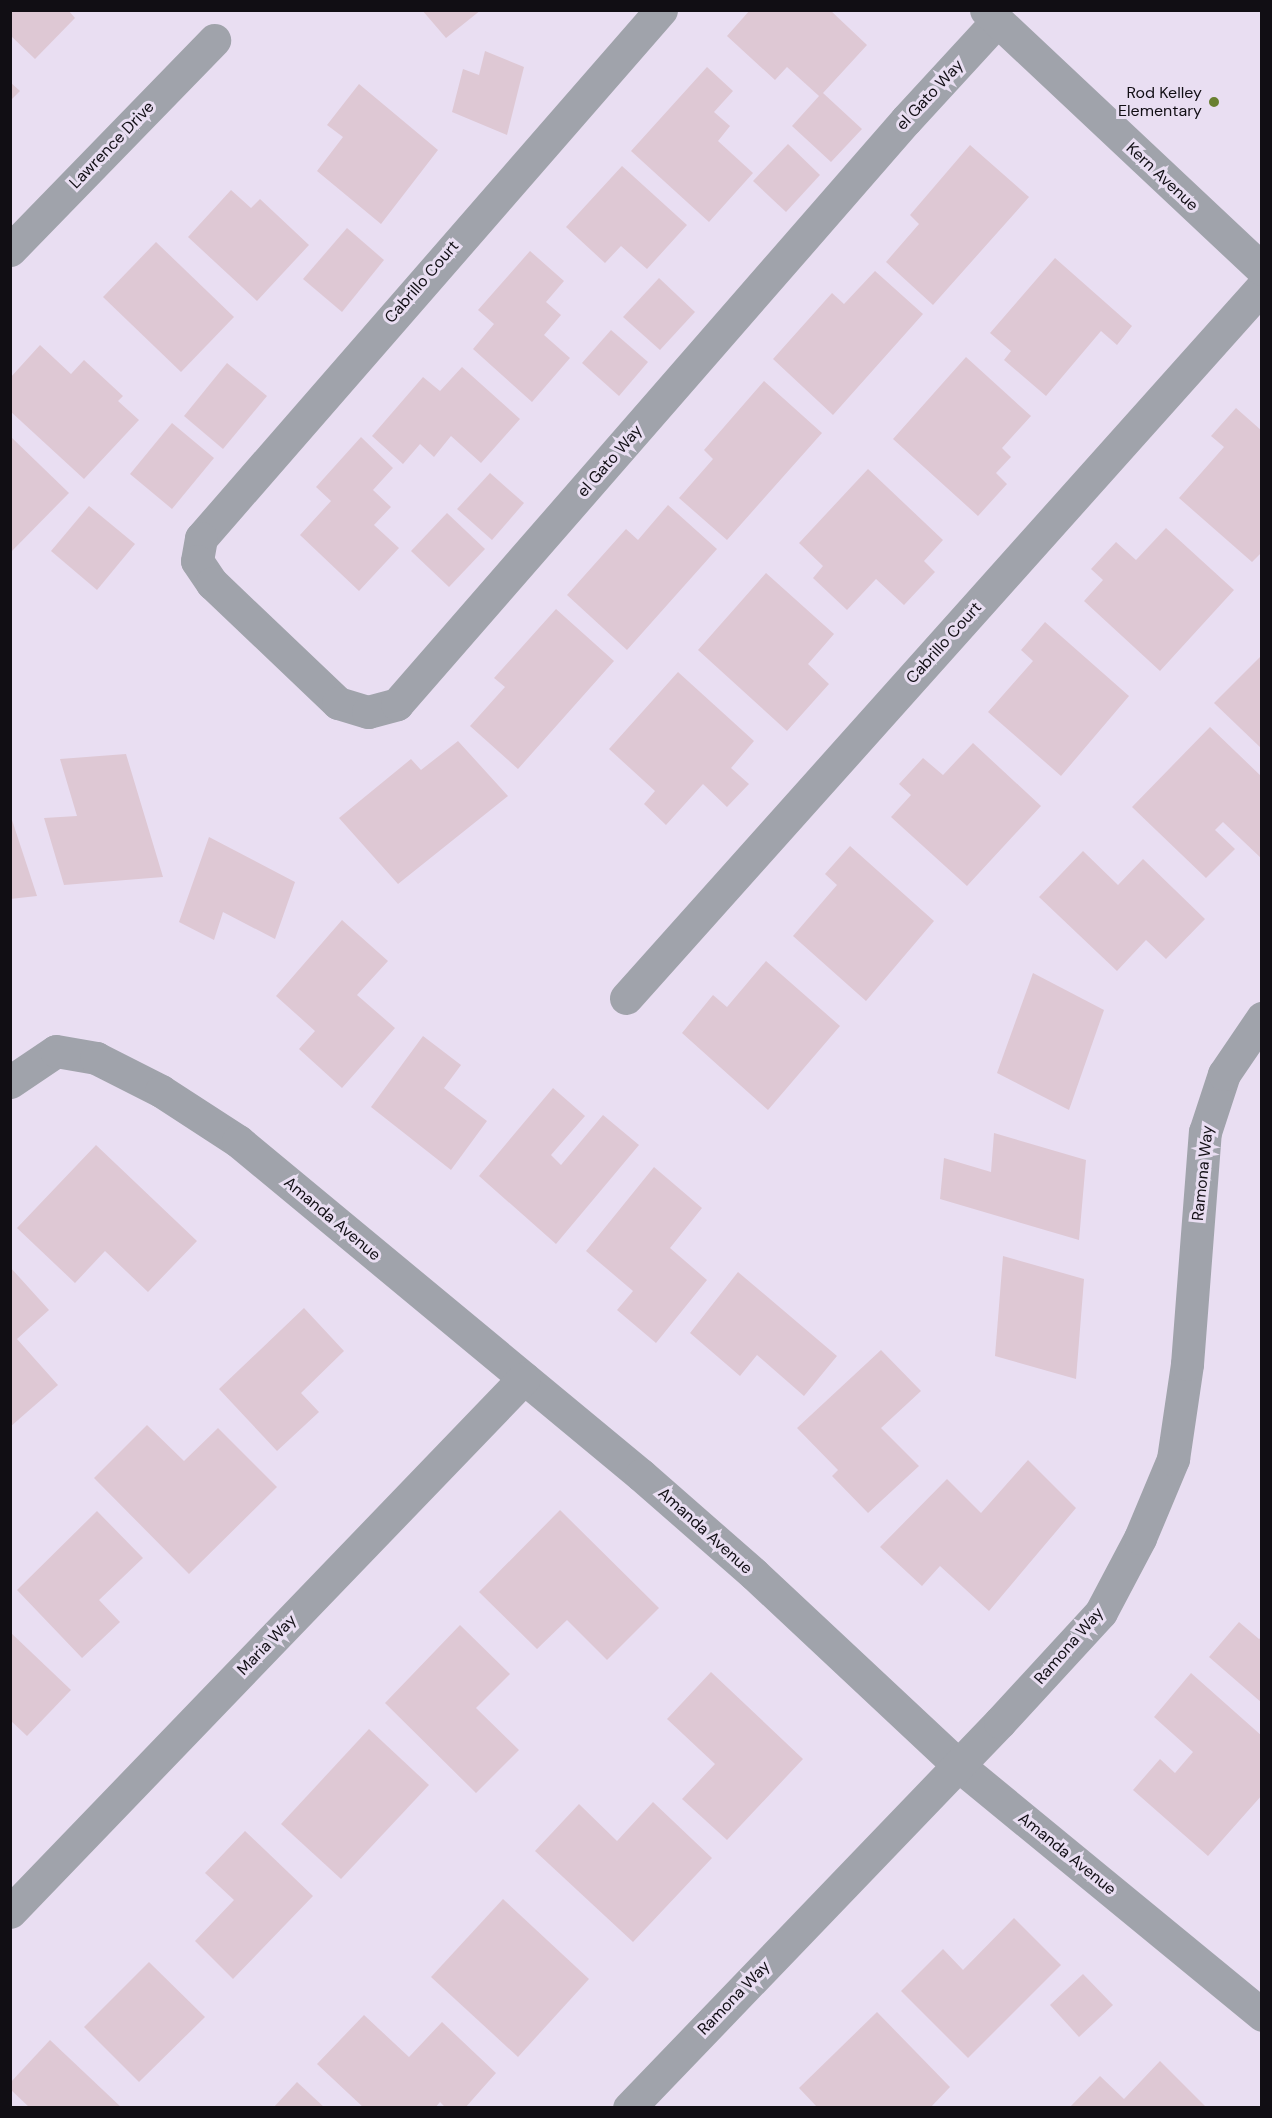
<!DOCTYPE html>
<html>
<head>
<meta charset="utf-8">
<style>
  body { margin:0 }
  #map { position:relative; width:1272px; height:2118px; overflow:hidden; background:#e9def2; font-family:"DM Sans",sans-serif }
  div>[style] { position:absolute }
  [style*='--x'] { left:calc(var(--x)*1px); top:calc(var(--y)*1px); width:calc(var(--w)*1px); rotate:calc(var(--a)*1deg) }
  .building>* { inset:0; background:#dec8d4 }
  .minor>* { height:33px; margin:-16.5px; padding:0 16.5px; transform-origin:16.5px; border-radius:16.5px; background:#a0a3ab }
  .tertiary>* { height:33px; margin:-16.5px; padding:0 16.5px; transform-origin:16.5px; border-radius:16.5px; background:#a0a3ab }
  .dots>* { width:16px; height:16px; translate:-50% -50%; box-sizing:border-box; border:3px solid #e9def2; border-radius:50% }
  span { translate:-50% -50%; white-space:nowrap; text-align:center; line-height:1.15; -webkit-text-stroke:6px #e9def2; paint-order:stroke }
  .poi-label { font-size:16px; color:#110e14 }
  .right { translate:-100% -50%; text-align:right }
  .street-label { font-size:16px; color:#110e14 }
  .frame { position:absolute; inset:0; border:12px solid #110e14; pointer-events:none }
</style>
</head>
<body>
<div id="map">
  <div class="building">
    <i style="clip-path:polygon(10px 10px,68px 10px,75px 18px,35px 59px,10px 35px)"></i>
    <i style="clip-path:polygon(422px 10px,481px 10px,446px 38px)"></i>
    <i style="clip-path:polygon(750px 10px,830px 10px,867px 45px,823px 93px,862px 129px,831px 162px,792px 126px,819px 96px,787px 67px,775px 80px,727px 36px)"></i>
    <i style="clip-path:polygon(485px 51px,524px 67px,507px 135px,452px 112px,463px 69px,479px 75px)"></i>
    <i style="clip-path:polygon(707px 67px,733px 91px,714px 112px,730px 126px,718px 141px,753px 173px,709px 222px,631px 151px)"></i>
    <i style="clip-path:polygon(10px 82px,20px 91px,10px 101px)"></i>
    <i style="clip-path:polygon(359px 84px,438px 150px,381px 224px,317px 171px,343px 137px,327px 125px)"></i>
    <i style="clip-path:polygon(788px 144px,820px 175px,786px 212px,753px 181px)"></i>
    <i style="clip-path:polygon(970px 145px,1029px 197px,933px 305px,886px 262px,919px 224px,910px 215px)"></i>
    <i style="clip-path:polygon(622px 166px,687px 225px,647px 269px,621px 246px,605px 263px,566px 227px)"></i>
    <i style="clip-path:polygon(231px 190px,251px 208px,260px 199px,309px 245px,257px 301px,188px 237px)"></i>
    <i style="clip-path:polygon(347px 228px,384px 260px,342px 312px,303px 279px)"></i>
    <i style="clip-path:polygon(156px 242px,234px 317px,181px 372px,103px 297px)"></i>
    <i style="clip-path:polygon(530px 251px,564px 281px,546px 302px,561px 315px,544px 335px,570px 358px,532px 402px,473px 349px,494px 324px,478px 310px)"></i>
    <i style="clip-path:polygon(1055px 258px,1132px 326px,1117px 345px,1101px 331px,1046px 396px,1004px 360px,1011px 351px,990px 333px)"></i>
    <i style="clip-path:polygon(875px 271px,923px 314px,833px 415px,773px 359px,832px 293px,844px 304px)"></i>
    <i style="clip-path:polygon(659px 278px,695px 312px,660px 350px,623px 317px)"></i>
    <i style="clip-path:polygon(611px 330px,648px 362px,619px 396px,582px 363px)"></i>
    <i style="clip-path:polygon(40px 345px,71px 374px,84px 360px,123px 396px,118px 401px,139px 420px,84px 479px,10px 411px,10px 378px)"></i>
    <i style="clip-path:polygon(966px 357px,1031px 416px,1002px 448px,1011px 457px,996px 473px,1007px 484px,978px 516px,893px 439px)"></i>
    <i style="clip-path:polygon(227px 363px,267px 396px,223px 449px,184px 416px)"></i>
    <i style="clip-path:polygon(462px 367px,520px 419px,481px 463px,451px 436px,434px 457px,420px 444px,403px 464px,372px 436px,423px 377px,440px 391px)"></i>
    <i style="clip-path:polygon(764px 381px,822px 433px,727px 540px,679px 498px,713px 459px,704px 450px)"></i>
    <i style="clip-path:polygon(1236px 408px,1262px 431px,1262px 552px,1252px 562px,1179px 498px,1224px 447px,1211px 436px)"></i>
    <i style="clip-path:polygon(172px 423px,214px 458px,172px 509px,130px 474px)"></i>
    <i style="clip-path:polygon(10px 436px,69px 493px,10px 553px)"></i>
    <i style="clip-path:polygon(361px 437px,393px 468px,373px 490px,391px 507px,374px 525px,399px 548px,359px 591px,300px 535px,331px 501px,316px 487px)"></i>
    <i style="clip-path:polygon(868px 469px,943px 540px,924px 561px,935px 572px,904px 605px,876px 579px,847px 610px,813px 578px,823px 566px,799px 543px)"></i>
    <i style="clip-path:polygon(490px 473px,524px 503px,492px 540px,457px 509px)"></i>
    <i style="clip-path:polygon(668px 505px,717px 549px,627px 650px,567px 595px,626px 529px,638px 540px)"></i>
    <i style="clip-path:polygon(89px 506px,135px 544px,97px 590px,51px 551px)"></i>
    <i style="clip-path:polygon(447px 513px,485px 549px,449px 587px,411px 551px)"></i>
    <i style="clip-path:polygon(1166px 528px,1234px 590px,1160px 671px,1084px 601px,1103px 580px,1091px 569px,1116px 542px,1136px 560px)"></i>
    <i style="clip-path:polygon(766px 573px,834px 634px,808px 664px,829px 684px,787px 731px,698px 650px)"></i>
    <i style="clip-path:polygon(556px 609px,614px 661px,518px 769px,470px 726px,505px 687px,494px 678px)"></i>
    <i style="clip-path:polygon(1045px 622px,1129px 696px,1061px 776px,988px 712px,1033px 661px,1021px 650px)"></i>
    <i style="clip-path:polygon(1262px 655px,1262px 749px,1214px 703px)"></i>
    <i style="clip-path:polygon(678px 672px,754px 741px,731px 768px,749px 784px,727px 807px,703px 784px,666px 825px,644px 804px,655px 791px,609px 749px)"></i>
    <i style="clip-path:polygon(1210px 727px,1262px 777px,1262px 859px,1223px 822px,1215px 830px,1235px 849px,1206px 878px,1132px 807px)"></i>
    <i style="clip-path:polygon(458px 741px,508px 796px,398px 884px,339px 818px,411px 759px,421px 770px)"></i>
    <i style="clip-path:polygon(973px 743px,1041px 806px,967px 886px,891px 817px,911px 795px,899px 784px,923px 758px,943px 775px)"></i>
    <i style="clip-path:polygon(126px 754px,163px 877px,64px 885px,44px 818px,77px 816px,60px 759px)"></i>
    <i style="clip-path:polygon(11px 817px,37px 896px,10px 899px)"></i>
    <i style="clip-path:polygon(209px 837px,295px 882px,275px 939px,223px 912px,214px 940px,179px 922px)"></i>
    <i style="clip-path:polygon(850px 846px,934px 921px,866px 1001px,793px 936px,837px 885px,825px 874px)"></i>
    <i style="clip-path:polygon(1083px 851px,1118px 885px,1143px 859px,1205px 919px,1166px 959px,1146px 940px,1117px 971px,1039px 897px)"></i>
    <i style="clip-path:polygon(342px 920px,388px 961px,357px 995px,395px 1028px,342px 1088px,299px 1049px,315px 1031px,276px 996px)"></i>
    <i style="clip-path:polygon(766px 961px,840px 1026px,768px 1110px,682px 1033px,713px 995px,727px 1007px)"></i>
    <i style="clip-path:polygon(1033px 973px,1104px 1010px,1069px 1110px,997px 1073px)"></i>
    <i style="clip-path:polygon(423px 1036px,461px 1065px,444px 1088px,487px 1121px,451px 1170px,371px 1107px)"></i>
    <i style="clip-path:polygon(553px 1088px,585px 1116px,551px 1155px,561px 1165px,603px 1115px,639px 1145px,556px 1244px,479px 1176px)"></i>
    <i style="clip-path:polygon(994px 1133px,1086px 1160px,1079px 1240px,940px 1199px,944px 1158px,991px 1172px)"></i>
    <i style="clip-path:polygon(96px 1145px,197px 1241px,148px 1292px,105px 1251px,75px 1283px,17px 1228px)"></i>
    <i style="clip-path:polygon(654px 1167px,702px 1208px,670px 1248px,707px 1280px,656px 1343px,617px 1310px,633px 1291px,586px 1251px)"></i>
    <i style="clip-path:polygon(1003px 1256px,1084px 1279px,1076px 1379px,995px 1356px)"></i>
    <i style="clip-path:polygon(10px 1267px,49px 1310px,17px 1339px,58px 1385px,10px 1427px)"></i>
    <i style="clip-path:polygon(738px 1272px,837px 1356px,804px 1396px,757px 1355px,740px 1376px,690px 1333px)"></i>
    <i style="clip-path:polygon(304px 1308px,344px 1351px,301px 1393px,319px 1412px,277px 1451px,219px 1389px)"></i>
    <i style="clip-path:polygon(881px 1350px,921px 1391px,881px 1428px,919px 1466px,868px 1513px,832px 1476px,838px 1470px,797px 1428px)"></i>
    <i style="clip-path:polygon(147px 1425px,184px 1461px,218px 1428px,277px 1487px,189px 1574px,94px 1478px)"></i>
    <i style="clip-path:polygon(1028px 1460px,1076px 1508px,989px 1611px,940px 1566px,922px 1586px,880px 1547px,947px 1479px,981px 1513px)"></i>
    <i style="clip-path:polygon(560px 1510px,659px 1608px,607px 1660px,567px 1620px,537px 1649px,479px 1592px)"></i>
    <i style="clip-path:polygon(97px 1511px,143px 1558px,99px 1600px,120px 1622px,82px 1658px,17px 1590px)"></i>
    <i style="clip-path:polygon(1239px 1622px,1259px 1639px,1262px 1637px,1262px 1703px,1209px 1657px)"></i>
    <i style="clip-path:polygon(460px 1625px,510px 1674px,476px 1708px,519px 1750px,476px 1793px,385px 1703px)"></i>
    <i style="clip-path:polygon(10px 1632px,71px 1690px,27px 1736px,10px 1720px)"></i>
    <i style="clip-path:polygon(711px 1672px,803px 1759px,727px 1840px,682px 1799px,715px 1764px,667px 1719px)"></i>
    <i style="clip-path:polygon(1191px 1673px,1262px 1736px,1262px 1795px,1208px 1856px,1133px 1790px,1160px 1759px,1175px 1773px,1193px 1752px,1154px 1717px)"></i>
    <i style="clip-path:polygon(369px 1729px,429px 1785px,341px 1879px,281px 1824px)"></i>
    <i style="clip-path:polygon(653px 1802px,712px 1858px,633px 1942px,535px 1851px,579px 1804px,617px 1841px)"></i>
    <i style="clip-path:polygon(245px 1831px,313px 1896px,233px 1979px,195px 1941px,234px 1900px,205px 1873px)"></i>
    <i style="clip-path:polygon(503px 1899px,589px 1979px,518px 2057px,431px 1977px)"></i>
    <i style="clip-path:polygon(1014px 1918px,1061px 1965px,968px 2058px,901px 1991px,943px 1949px,963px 1970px)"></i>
    <i style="clip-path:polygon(149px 1962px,205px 2017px,139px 2082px,84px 2027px)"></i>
    <i style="clip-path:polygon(1083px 1974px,1113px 2005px,1079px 2037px,1050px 2005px)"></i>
    <i style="clip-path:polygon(877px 2012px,950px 2087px,930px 2108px,818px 2108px,799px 2088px)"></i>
    <i style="clip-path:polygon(364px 2015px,409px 2057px,442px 2022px,496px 2073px,465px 2108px,446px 2108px,440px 2102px,435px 2108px,364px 2108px,317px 2064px)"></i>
    <i style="clip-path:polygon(50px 2040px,122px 2108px,30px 2108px,10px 2089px,10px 2083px)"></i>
    <i style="clip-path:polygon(1160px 2061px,1207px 2108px,1069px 2108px,1100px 2076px,1124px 2099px)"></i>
    <i style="clip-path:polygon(297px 2082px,325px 2108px,273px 2108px)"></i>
  </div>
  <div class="minor">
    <i style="--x:661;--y:10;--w:700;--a:131.06"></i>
    <i style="--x:201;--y:538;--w:23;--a:100"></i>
    <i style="--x:197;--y:561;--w:27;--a:56"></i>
    <i style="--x:212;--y:583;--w:174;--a:43.6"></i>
    <i style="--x:338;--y:703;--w:31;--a:17"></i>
    <i style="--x:368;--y:712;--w:30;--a:-15"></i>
    <i style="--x:397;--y:704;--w:775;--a:-48.93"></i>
    <i style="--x:906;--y:120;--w:134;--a:-47.4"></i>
    <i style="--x:10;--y:250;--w:293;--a:-45.8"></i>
    <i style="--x:626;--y:998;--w:954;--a:-48.19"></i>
    <i style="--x:10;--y:1082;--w:55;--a:-34"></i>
    <i style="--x:56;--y:1051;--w:41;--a:9.9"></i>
    <i style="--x:96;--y:1058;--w:73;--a:26.9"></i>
    <i style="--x:161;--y:1091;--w:92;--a:33"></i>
    <i style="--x:238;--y:1141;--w:523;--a:39.65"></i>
    <i style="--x:641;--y:1475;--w:150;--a:41.2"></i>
    <i style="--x:754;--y:1574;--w:279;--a:43.1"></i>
    <i style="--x:958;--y:1765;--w:394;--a:39.4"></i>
    <i style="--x:10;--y:1912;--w:741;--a:-46.09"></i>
    <i style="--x:629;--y:2108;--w:535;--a:-46.14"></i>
    <i style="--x:1000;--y:1722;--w:149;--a:-47.4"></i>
    <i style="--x:1101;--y:1612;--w:84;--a:-62.2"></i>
    <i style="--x:1140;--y:1538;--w:86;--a:-67.3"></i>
    <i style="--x:1173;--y:1459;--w:96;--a:-81.6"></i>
    <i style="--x:1187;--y:1364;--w:233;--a:-85.6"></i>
    <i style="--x:1205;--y:1132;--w:61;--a:-71.9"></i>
    <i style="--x:1224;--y:1074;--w:68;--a:-55.8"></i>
  </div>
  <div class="tertiary">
    <i style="--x:986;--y:10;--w:378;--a:43.2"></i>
  </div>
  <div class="dots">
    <i style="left:1214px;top:102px;background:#697f30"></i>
  </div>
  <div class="poi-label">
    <span class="right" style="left:1202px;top:102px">Rod Kelley<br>Elementary</span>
  </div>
  <div class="street-label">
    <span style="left:930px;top:95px;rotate:-47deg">el Gato Way</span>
    <span style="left:112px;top:145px;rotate:-46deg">Lawrence Drive</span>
    <span style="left:1162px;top:177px;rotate:43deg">Kern Avenue</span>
    <span style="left:422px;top:282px;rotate:-49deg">Cabrillo Court</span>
    <span style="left:610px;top:461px;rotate:-49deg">el Gato Way</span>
    <span style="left:944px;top:643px;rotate:-48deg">Cabrillo Court</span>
    <span style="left:1203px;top:1173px;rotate:-84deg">Ramona Way</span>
    <span style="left:332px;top:1219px;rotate:40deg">Amanda Avenue</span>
    <span style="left:705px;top:1531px;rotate:42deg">Amanda Avenue</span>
    <span style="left:267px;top:1645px;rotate:-46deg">Maria Way</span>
    <span style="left:1069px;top:1646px;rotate:-49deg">Ramona Way</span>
    <span style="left:1067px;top:1854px;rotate:39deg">Amanda Avenue</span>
    <span style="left:734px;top:1998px;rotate:-46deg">Ramona Way</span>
  </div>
  <div class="frame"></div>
</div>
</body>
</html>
